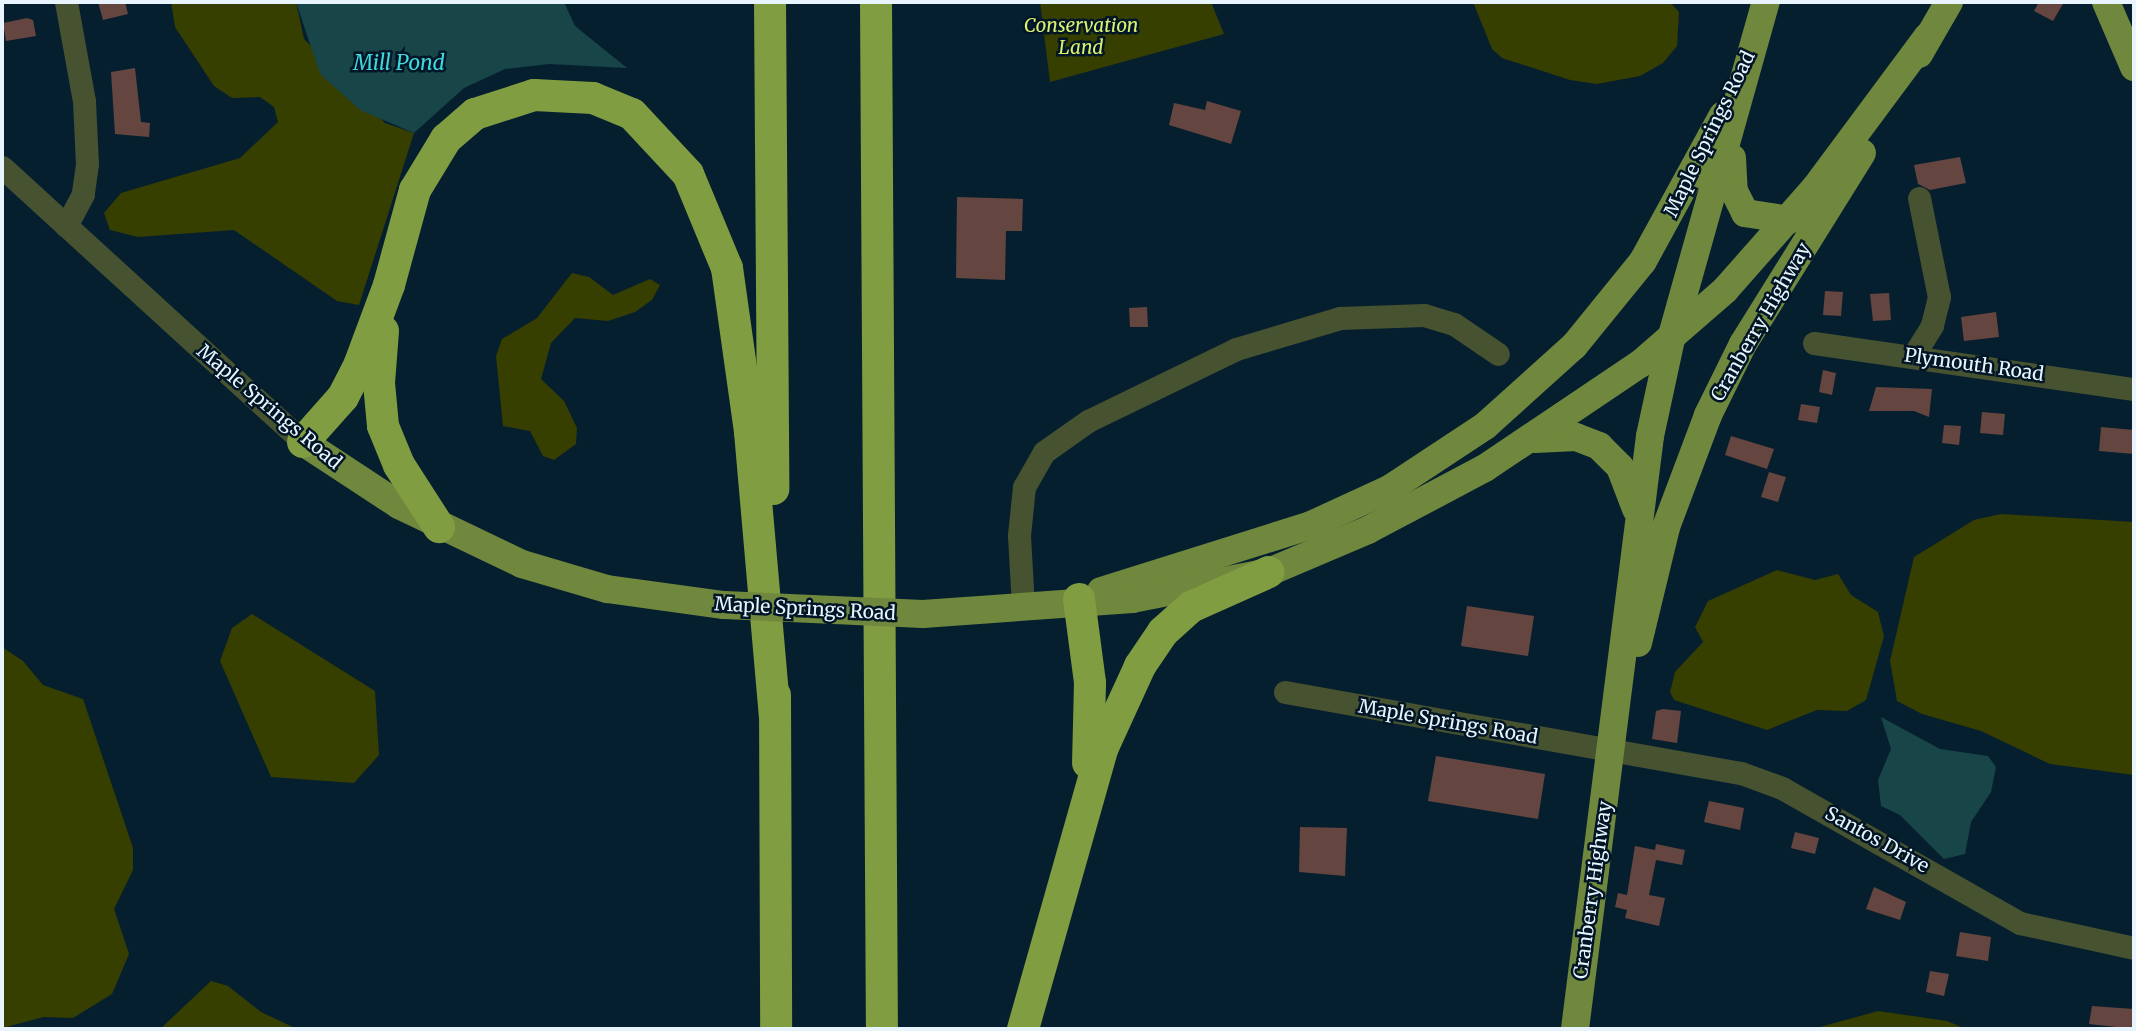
<!DOCTYPE html>
<html>
<head>
<meta charset="utf-8">
<style>
  body { margin:0 }
  #map { position:relative; width:2136px; height:1031px; overflow:hidden; background:#061f2f; font-family:Merriweather,serif }
  div>[style] { position:absolute }
  [style*='--x'] { left:calc(var(--x)*1px); top:calc(var(--y)*1px); width:calc(var(--w)*1px); rotate:calc(var(--a)*1deg) }
  .green>* { inset:0; background:#363e00 }
  .water>* { inset:0; background:#174548 }
  .building>* { inset:0; background:#64453f }
  .minor>* { height:23px; margin:-11.5px; padding:0 11.5px; transform-origin:11.5px; border-radius:11.5px; background:#465230 }
  .major>* { height:28px; margin:-14px; padding:0 14px; transform-origin:14px; border-radius:14px; background:#70883d }
  .highway>* { height:32px; margin:-16px; padding:0 16px; transform-origin:16px; border-radius:16px; background:#809d41 }
  .major-bridge>* { height:28px; margin:-14px; padding:0 14px; transform-origin:14px; border-radius:14px; background:#70883d }
  span { translate:-50% -50%; white-space:nowrap; text-align:center; line-height:1.15; -webkit-text-stroke:5px #001525; paint-order:stroke }
  .park-label { font-size:19px; color:#dbf071; font-style:italic }
  .street-label { font-size:19px; color:#e9f5fe }
  .water-label { font-size:21px; color:#40d8df; font-style:italic }
  .frame { position:absolute; inset:0; border:4px solid #e9f5fe; pointer-events:none }
</style>
</head>
<body>
<div id="map">
  <div class="green">
    <i style="clip-path:polygon(171px 2px,296px 2px,304px 39px,385px 123px,414px 133px,359px 305px,337px 301px,234px 230px,138px 237px,110px 230px,104px 213px,121px 193px,240px 158px,278px 122px,274px 107px,260px 97px,232px 98px,214px 86px,175px 27px)"></i>
    <i style="clip-path:polygon(1040px 2px,1211px 2px,1224px 34px,1050px 82px)"></i>
    <i style="clip-path:polygon(1473px 2px,1670px 2px,1679px 12px,1677px 46px,1663px 63px,1640px 76px,1597px 84px,1570px 80px,1502px 58px,1492px 49px)"></i>
    <i style="clip-path:polygon(572px 273px,589px 277px,613px 295px,650px 279px,660px 285px,652px 300px,635px 312px,608px 321px,575px 318px,551px 343px,541px 379px,564px 401px,577px 428px,576px 444px,554px 460px,543px 456px,530px 431px,503px 426px,496px 356px,502px 339px,537px 318px)"></i>
    <i style="clip-path:polygon(2001px 514px,2134px 522px,2134px 775px,2050px 764px,1981px 731px,1922px 714px,1897px 701px,1890px 661px,1914px 557px,1974px 520px)"></i>
    <i style="clip-path:polygon(1777px 570px,1815px 580px,1838px 574px,1851px 595px,1878px 612px,1884px 636px,1866px 700px,1847px 711px,1817px 710px,1767px 730px,1674px 700px,1670px 692px,1675px 672px,1703px 642px,1695px 627px,1708px 601px)"></i>
    <i style="clip-path:polygon(252px 614px,375px 691px,379px 755px,354px 783px,271px 777px,220px 661px,232px 628px)"></i>
    <i style="clip-path:polygon(2px 647px,23px 661px,43px 685px,83px 699px,133px 848px,133px 870px,114px 909px,129px 954px,112px 994px,73px 1018px,44px 1017px,2px 1028px)"></i>
    <i style="clip-path:polygon(211px 981px,228px 986px,261px 1012px,297px 1029px,160px 1029px)"></i>
    <i style="clip-path:polygon(1878px 1011px,1947px 1021px,1966px 1029px,1813px 1029px)"></i>
  </div>
  <div class="water">
    <i style="clip-path:polygon(296px 2px,564px 2px,575px 26px,627px 68px,549px 64px,505px 69px,464px 88px,414px 133px,360px 110px,320px 74px)"></i>
    <i style="clip-path:polygon(1881px 717px,1940px 749px,1988px 756px,1996px 767px,1991px 792px,1971px 822px,1965px 854px,1944px 859px,1900px 815px,1881px 806px,1878px 780px,1891px 749px)"></i>
  </div>
  <div class="building">
    <i style="clip-path:polygon(98px 2px,125px 2px,128px 14px,103px 20px)"></i>
    <i style="clip-path:polygon(2039px 2px,2064px 2px,2053px 21px,2034px 11px)"></i>
    <i style="clip-path:polygon(27px 18px,33px 20px,36px 36px,6px 41px,3px 23px)"></i>
    <i style="clip-path:polygon(135px 68px,141px 122px,150px 123px,149px 137px,115px 134px,111px 72px)"></i>
    <i style="clip-path:polygon(1207px 101px,1241px 111px,1231px 144px,1169px 125px,1174px 103px,1205px 110px)"></i>
    <i style="clip-path:polygon(1960px 157px,1966px 183px,1930px 190px,1918px 184px,1914px 165px)"></i>
    <i style="clip-path:polygon(957px 197px,1023px 199px,1022px 231px,1006px 231px,1005px 280px,956px 278px)"></i>
    <i style="clip-path:polygon(1825px 291px,1843px 292px,1841px 316px,1823px 315px)"></i>
    <i style="clip-path:polygon(1889px 293px,1891px 320px,1873px 321px,1870px 294px)"></i>
    <i style="clip-path:polygon(1147px 307px,1148px 327px,1130px 327px,1129px 308px)"></i>
    <i style="clip-path:polygon(1996px 312px,1999px 337px,1964px 341px,1961px 317px)"></i>
    <i style="clip-path:polygon(1823px 370px,1836px 373px,1832px 395px,1819px 392px)"></i>
    <i style="clip-path:polygon(1876px 387px,1932px 389px,1929px 417px,1914px 411px,1869px 411px)"></i>
    <i style="clip-path:polygon(1801px 404px,1820px 407px,1817px 423px,1798px 420px)"></i>
    <i style="clip-path:polygon(1982px 412px,2005px 414px,2003px 435px,1980px 433px)"></i>
    <i style="clip-path:polygon(1944px 425px,1961px 426px,1959px 445px,1942px 443px)"></i>
    <i style="clip-path:polygon(2101px 427px,2134px 430px,2134px 454px,2099px 451px)"></i>
    <i style="clip-path:polygon(1731px 436px,1774px 449px,1767px 469px,1725px 455px)"></i>
    <i style="clip-path:polygon(1769px 472px,1786px 477px,1778px 502px,1761px 497px)"></i>
    <i style="clip-path:polygon(1467px 606px,1534px 616px,1528px 656px,1461px 646px)"></i>
    <i style="clip-path:polygon(1663px 709px,1681px 711px,1677px 743px,1652px 739px,1656px 711px)"></i>
    <i style="clip-path:polygon(1436px 756px,1545px 774px,1538px 819px,1428px 801px)"></i>
    <i style="clip-path:polygon(1709px 801px,1744px 808px,1740px 830px,1704px 822px)"></i>
    <i style="clip-path:polygon(1300px 827px,1347px 828px,1345px 876px,1299px 872px)"></i>
    <i style="clip-path:polygon(1795px 832px,1819px 838px,1815px 854px,1791px 848px)"></i>
    <i style="clip-path:polygon(1656px 844px,1685px 850px,1682px 865px,1656px 860px,1649px 895px,1665px 898px,1659px 926px,1625px 918px,1627px 910px,1615px 907px,1618px 893px,1627px 895px,1635px 846px,1655px 850px)"></i>
    <i style="clip-path:polygon(1874px 887px,1906px 902px,1900px 920px,1866px 909px)"></i>
    <i style="clip-path:polygon(1960px 932px,1991px 937px,1988px 961px,1956px 956px)"></i>
    <i style="clip-path:polygon(1930px 971px,1949px 974px,1944px 996px,1926px 992px)"></i>
    <i style="clip-path:polygon(2092px 1006px,2134px 1009px,2134px 1029px,2089px 1024px)"></i>
  </div>
  <div class="minor">
    <i style="--x:66;--y:2;--w:101;--a:79.7"></i>
    <i style="--x:84;--y:101;--w:63;--a:87.3"></i>
    <i style="--x:87;--y:164;--w:30;--a:98"></i>
    <i style="--x:83;--y:194;--w:36;--a:118"></i>
    <i style="--x:2;--y:167;--w:408;--a:42.4"></i>
    <i style="--x:1814;--y:343;--w:323;--a:8.2"></i>
    <i style="--x:1913;--y:356;--w:36;--a:-58"></i>
    <i style="--x:1932;--y:325;--w:29;--a:-76"></i>
    <i style="--x:1939;--y:297;--w:101;--a:-101.4"></i>
    <i style="--x:1023;--y:607;--w:72;--a:-93.2"></i>
    <i style="--x:1019;--y:535;--w:48;--a:-84.1"></i>
    <i style="--x:1024;--y:487;--w:40;--a:-60.3"></i>
    <i style="--x:1044;--y:452;--w:54;--a:-35.2"></i>
    <i style="--x:1088;--y:421;--w:165;--a:-25.9"></i>
    <i style="--x:1236;--y:349;--w:109;--a:-16.6"></i>
    <i style="--x:1340;--y:318;--w:84;--a:-2"></i>
    <i style="--x:1424;--y:315;--w:31;--a:17"></i>
    <i style="--x:1454;--y:324;--w:53;--a:34.3"></i>
    <i style="--x:1285;--y:692;--w:463;--a:10.1"></i>
    <i style="--x:1741;--y:773;--w:44;--a:20.1"></i>
    <i style="--x:1782;--y:788;--w:274;--a:29.6"></i>
    <i style="--x:2020;--y:923;--w:117;--a:12.4"></i>
  </div>
  <div class="major">
    <i style="--x:2106;--y:2;--w:71;--a:66.7"></i>
    <i style="--x:1919;--y:54;--w:60;--a:-60"></i>
    <i style="--x:1732;--y:158;--w:33;--a:87"></i>
    <i style="--x:1734;--y:191;--w:25;--a:63"></i>
    <i style="--x:1745;--y:213;--w:45;--a:9"></i>
    <i style="--x:1535;--y:439;--w:41;--a:-2.8"></i>
    <i style="--x:1576;--y:437;--w:25;--a:21"></i>
    <i style="--x:1599;--y:446;--w:30;--a:45"></i>
    <i style="--x:1620;--y:467;--w:45;--a:69.1"></i>
    <i style="--x:303;--y:442;--w:115;--a:33.3"></i>
    <i style="--x:399;--y:505;--w:136;--a:25.6"></i>
    <i style="--x:522;--y:564;--w:89;--a:16.4"></i>
    <i style="--x:607;--y:589;--w:118;--a:7.8"></i>
    <i style="--x:1101;--y:591;--w:220;--a:-17.4"></i>
    <i style="--x:1311;--y:525;--w:88;--a:-24.8"></i>
    <i style="--x:1391;--y:488;--w:113;--a:-33.4"></i>
    <i style="--x:1485;--y:426;--w:120;--a:-42"></i>
    <i style="--x:1574;--y:346;--w:109;--a:-50.9"></i>
    <i style="--x:1643;--y:261;--w:166;--a:-61.3"></i>
    <i style="--x:923;--y:614;--w:210;--a:-4.1"></i>
    <i style="--x:1132;--y:599;--w:140;--a:-11.1"></i>
    <i style="--x:1269;--y:572;--w:108;--a:-23"></i>
    <i style="--x:1368;--y:530;--w:132;--a:-27.9"></i>
    <i style="--x:1485;--y:468;--w:187;--a:-33.9"></i>
    <i style="--x:1640;--y:364;--w:113;--a:-41"></i>
    <i style="--x:1725;--y:290;--w:136;--a:-48.6"></i>
    <i style="--x:1815;--y:188;--w:189;--a:-53.4"></i>
    <i style="--x:1638;--y:643;--w:119;--a:-76.4"></i>
    <i style="--x:1666;--y:527;--w:120;--a:-69.4"></i>
    <i style="--x:1708;--y:415;--w:79;--a:-63.8"></i>
    <i style="--x:1743;--y:344;--w:225;--a:-58.1"></i>
    <i style="--x:1575;--y:1029;--w:598;--a:-82.79"></i>
    <i style="--x:1650;--y:436;--w:99;--a:-77.8"></i>
    <i style="--x:1671;--y:339;--w:350;--a:-74.3"></i>
  </div>
  <div class="highway">
    <i style="--x:770;--y:2;--w:487;--a:89.6"></i>
    <i style="--x:876;--y:2;--w:1027;--a:89.67"></i>
    <i style="--x:383;--y:331;--w:52;--a:94.4"></i>
    <i style="--x:379;--y:383;--w:43;--a:84.7"></i>
    <i style="--x:383;--y:426;--w:42;--a:67.7"></i>
    <i style="--x:399;--y:465;--w:74;--a:57.2"></i>
    <i style="--x:303;--y:442;--w:60;--a:-48.4"></i>
    <i style="--x:343;--y:397;--w:38;--a:-63"></i>
    <i style="--x:360;--y:363;--w:83;--a:-69.6"></i>
    <i style="--x:389;--y:285;--w:98;--a:-74.7"></i>
    <i style="--x:415;--y:190;--w:60;--a:-58.7"></i>
    <i style="--x:446;--y:139;--w:38;--a:-41"></i>
    <i style="--x:475;--y:114;--w:62;--a:-17.9"></i>
    <i style="--x:534;--y:95;--w:59;--a:2.9"></i>
    <i style="--x:593;--y:98;--w:42;--a:22.3"></i>
    <i style="--x:632;--y:114;--w:82;--a:47"></i>
    <i style="--x:688;--y:174;--w:102;--a:67.5"></i>
    <i style="--x:727;--y:268;--w:166;--a:82"></i>
    <i style="--x:750;--y:432;--w:285;--a:85"></i>
    <i style="--x:1079;--y:599;--w:85;--a:82.5"></i>
    <i style="--x:1090;--y:683;--w:80;--a:91.4"></i>
    <i style="--x:775;--y:695;--w:334;--a:89.8"></i>
    <i style="--x:1023;--y:1029;--w:293;--a:-74.2"></i>
    <i style="--x:1103;--y:747;--w:89;--a:-65.4"></i>
    <i style="--x:1140;--y:666;--w:41;--a:-55.9"></i>
    <i style="--x:1163;--y:632;--w:38;--a:-42"></i>
    <i style="--x:1191;--y:607;--w:85;--a:-24.2"></i>
  </div>
  <div class="major-bridge">
    <i style="--x:724;--y:605;--w:199;--a:2.6"></i>
  </div>
  <div class="park-label">
    <span style="left:1081px;top:37px">Conservation<br>Land</span>
  </div>
  <div class="street-label">
    <span style="left:1710px;top:134px;rotate:-64deg">Maple Springs Road</span>
    <span style="left:1761px;top:322px;rotate:-60deg">Cranberry Highway</span>
    <span style="left:1974px;top:365px;rotate:8deg">Plymouth Road</span>
    <span style="left:269px;top:407px;rotate:40deg">Maple Springs Road</span>
    <span style="left:805px;top:609px;rotate:3deg">Maple Springs Road</span>
    <span style="left:1448px;top:722px;rotate:10deg">Maple Springs Road</span>
    <span style="left:1877px;top:840px;rotate:29deg">Santos Drive</span>
    <span style="left:1593px;top:890px;rotate:-82deg">Cranberry Highway</span>
  </div>
  <div class="water-label">
    <span style="left:399px;top:63px">Mill Pond</span>
  </div>
  <div class="frame"></div>
</div>
</body>
</html>
